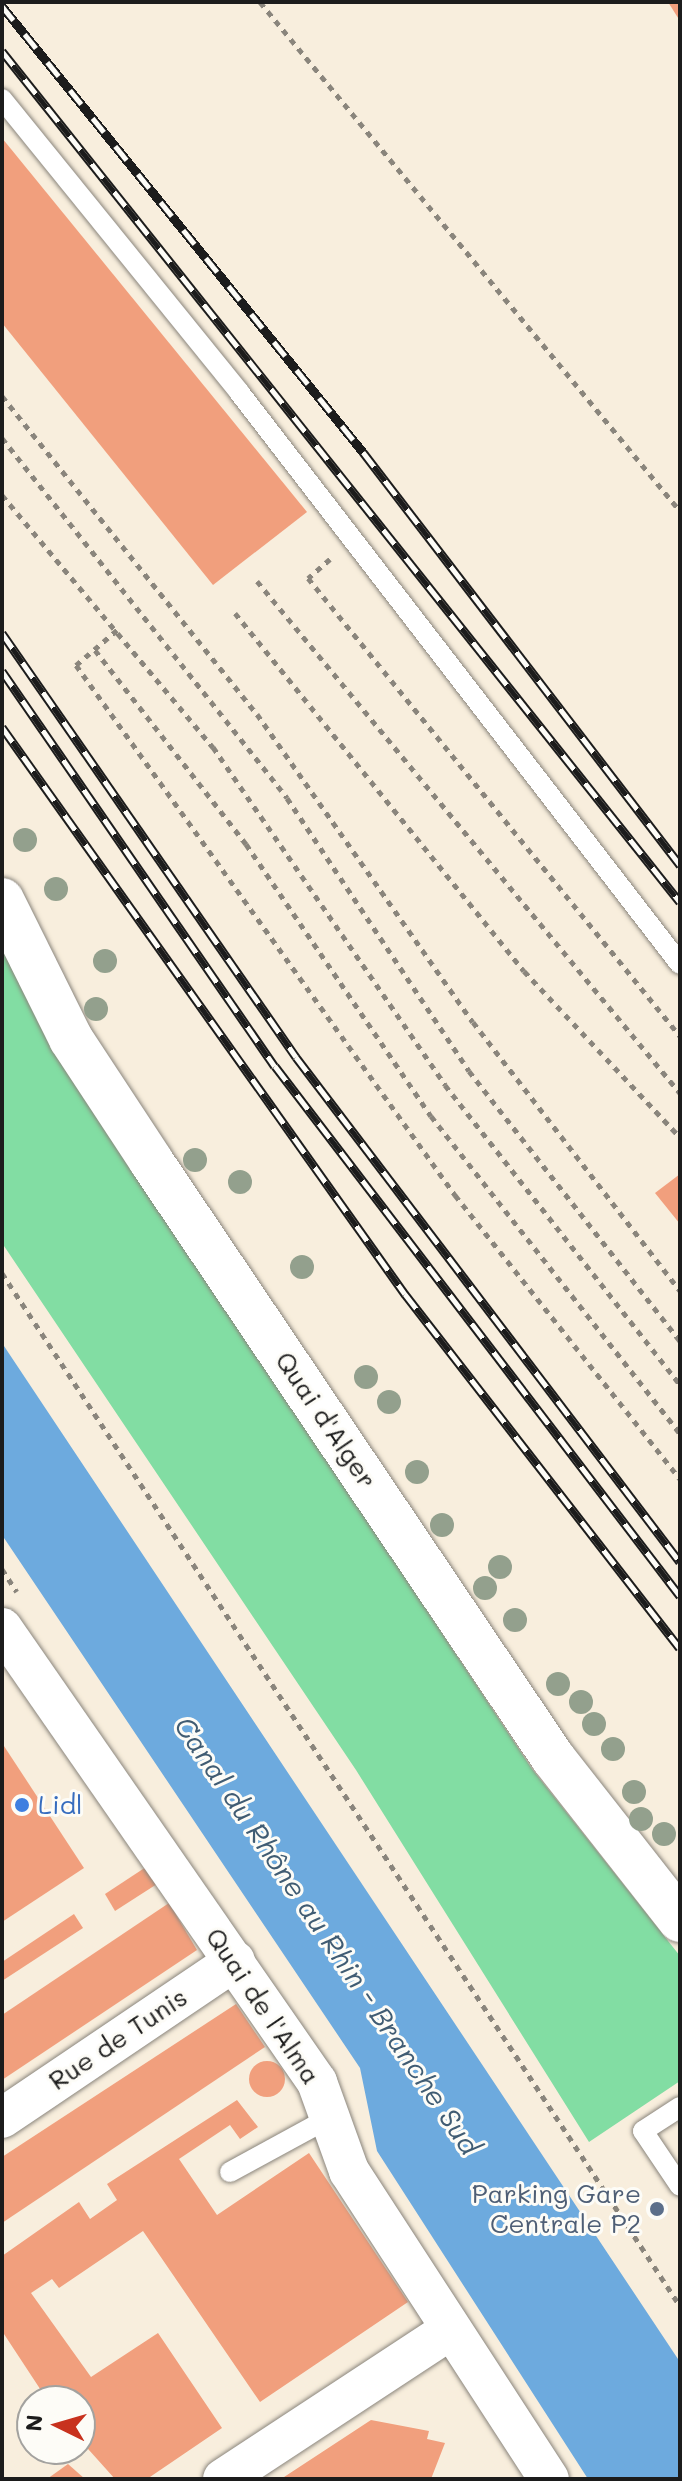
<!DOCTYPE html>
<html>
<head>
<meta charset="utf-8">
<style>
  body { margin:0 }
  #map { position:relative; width:682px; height:2481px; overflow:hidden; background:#f8eedd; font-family:Mali,sans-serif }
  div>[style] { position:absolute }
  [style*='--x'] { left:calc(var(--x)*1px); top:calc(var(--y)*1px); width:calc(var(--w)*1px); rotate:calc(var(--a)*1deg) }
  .green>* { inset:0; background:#82dda3 }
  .water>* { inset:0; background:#6daade }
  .building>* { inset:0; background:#f19f7d }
  .round { border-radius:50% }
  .path>* { height:5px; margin-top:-2.5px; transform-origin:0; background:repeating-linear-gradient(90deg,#8a857c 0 6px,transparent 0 12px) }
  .roads { filter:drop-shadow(0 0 2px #8a857c) drop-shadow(0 0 2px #8a857c) }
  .lane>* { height:20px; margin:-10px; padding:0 10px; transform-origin:10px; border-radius:10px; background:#fff }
  .street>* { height:40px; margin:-20px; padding:0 20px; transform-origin:20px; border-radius:20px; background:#fff }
  .primary>* { height:44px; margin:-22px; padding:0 22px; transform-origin:22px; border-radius:22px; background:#fff }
  .rail>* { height:9px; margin-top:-4.5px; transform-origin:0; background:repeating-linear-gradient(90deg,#fdfcf7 0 18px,#1c1c1c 0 36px); box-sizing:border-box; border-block:2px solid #1c1c1c }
  .trees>* { width:24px; height:24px; margin:-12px; border-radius:50%; background:#93a08d }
  .dots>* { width:22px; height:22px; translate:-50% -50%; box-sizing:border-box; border:4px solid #fdfcf7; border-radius:50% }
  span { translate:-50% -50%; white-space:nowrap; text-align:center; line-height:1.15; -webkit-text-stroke:6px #fdfcf7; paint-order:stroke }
  .street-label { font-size:26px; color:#1c1c1c }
  .shop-label { font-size:26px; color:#366cbe }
  .left { translate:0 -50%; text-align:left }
  .service-label { font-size:26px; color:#4e5e75 }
  .right { translate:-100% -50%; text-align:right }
  .water-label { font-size:28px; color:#405c73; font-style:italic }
  .frame { position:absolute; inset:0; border:4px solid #1c1c1c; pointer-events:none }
  .north { position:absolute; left:16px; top:2385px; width:80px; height:80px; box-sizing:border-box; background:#fdfcf7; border:2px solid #a3a29f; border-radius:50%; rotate:275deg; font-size:22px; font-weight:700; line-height:32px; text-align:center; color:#1c1c1c }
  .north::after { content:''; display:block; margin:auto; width:28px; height:36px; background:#c8321e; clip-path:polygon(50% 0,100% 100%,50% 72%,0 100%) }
</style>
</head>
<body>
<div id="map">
  <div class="green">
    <i style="clip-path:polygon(2px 949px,135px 1170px,532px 1769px,680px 1956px,680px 2081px,589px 2142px,356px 1770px,2px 1243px)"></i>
  </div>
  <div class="water">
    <i style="clip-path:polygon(2px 1343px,680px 2362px,680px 2479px,588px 2479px,377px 2151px,360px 2068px,2px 1535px)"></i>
  </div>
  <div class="building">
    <i style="clip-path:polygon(668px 2px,680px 2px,680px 21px)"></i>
    <i style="clip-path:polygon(2px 138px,307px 512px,213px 585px,2px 323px)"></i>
    <i style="clip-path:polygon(680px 1174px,680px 1224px,655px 1193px)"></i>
    <i style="clip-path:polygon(2px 1743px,84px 1868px,2px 1922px)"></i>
    <i style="clip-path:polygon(146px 1867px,157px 1884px,115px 1911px,105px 1894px)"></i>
    <i style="clip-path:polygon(169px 1903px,197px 1950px,2px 2080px,2px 2015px)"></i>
    <i style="clip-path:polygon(74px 1914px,83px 1928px,2px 1981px,2px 1962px)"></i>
    <i style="clip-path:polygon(236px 2004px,265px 2047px,2px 2223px,2px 2157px)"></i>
    <i class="round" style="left:249px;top:2061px;width:36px;height:36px"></i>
    <i style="clip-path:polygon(237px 2100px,258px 2127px,240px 2139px,230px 2125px,179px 2159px,217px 2215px,309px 2153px,408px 2302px,260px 2402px,143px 2231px,59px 2288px,52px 2279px,31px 2293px,91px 2377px,158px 2333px,222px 2428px,147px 2479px,115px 2479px,80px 2440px,80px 2401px,48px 2401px,2px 2331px,2px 2256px,79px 2202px,90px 2219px,117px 2200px,107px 2184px)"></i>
    <i style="clip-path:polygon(371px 2420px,429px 2431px,427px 2439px,445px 2443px,431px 2479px,281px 2479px)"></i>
    <i style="clip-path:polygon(68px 2464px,85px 2479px,47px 2479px)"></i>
  </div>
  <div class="path">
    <i style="--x:260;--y:2;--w:660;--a:50.47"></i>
    <i style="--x:2;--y:396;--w:408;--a:51.3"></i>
    <i style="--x:257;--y:714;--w:376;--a:55"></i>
    <i style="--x:473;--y:1022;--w:339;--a:52.4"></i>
    <i style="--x:2;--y:438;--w:459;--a:51.6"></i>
    <i style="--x:287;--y:798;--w:328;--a:56.3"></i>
    <i style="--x:469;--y:1071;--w:343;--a:52"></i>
    <i style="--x:2;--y:495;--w:329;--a:50.1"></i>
    <i style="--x:213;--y:747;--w:410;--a:55.5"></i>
    <i style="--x:445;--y:1085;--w:381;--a:51.9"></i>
    <i style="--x:330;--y:559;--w:29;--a:139"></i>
    <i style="--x:308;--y:578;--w:590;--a:50.92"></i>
    <i style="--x:257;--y:581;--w:664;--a:50.44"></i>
    <i style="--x:235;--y:613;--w:460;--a:51.1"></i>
    <i style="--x:524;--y:971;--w:228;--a:46.8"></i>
    <i style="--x:117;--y:630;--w:54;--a:139.5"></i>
    <i style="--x:76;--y:665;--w:652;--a:54.43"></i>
    <i style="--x:455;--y:1195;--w:362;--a:51.6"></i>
    <i style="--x:95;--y:650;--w:246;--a:52.1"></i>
    <i style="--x:246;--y:844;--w:329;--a:55.8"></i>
    <i style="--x:431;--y:1116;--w:403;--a:51.9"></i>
    <i style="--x:2;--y:1273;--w:1236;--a:56.72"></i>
    <i style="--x:2;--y:1569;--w:27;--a:57"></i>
  </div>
  <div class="roads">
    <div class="lane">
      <i style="--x:2;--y:99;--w:377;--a:51"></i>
      <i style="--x:239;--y:392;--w:722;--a:52.37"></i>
      <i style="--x:680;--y:2107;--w:44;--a:147"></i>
      <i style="--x:643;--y:2131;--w:66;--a:56.1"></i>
      <i style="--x:230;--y:2172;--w:113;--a:-28.6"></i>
    </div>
    <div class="street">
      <i style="--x:2;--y:1628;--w:553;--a:55.25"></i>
      <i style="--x:317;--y:2082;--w:95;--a:70.2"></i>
      <i style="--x:349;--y:2171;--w:367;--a:57"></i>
      <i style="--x:2;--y:2118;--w:281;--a:-34"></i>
      <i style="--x:223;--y:2479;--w:272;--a:-33.3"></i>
    </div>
    <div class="primary">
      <i style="--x:2;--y:900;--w:155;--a:63.6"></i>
      <i style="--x:71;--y:1039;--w:146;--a:56.7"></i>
      <i style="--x:151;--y:1161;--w:720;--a:56.04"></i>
      <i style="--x:553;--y:1758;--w:206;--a:51.9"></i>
    </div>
  </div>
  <div class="rail">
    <i style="--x:2;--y:6;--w:574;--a:51.01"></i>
    <i style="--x:363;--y:452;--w:521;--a:52.49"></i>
    <i style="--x:2;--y:51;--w:1088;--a:51.46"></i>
    <i style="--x:2;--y:633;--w:516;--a:55.26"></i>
    <i style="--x:296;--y:1057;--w:634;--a:52.75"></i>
    <i style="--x:2;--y:671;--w:480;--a:55.4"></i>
    <i style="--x:275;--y:1066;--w:667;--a:52.61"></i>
    <i style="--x:2;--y:727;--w:696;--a:54.6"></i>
    <i style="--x:405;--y:1294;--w:448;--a:52.2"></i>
  </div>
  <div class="trees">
    <i style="left:25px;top:840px"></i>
    <i style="left:56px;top:889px"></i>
    <i style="left:105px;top:961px"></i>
    <i style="left:96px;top:1009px"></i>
    <i style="left:195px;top:1160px"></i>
    <i style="left:240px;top:1182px"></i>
    <i style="left:302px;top:1267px"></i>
    <i style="left:366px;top:1377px"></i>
    <i style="left:389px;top:1402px"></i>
    <i style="left:417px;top:1472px"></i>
    <i style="left:442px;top:1525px"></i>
    <i style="left:500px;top:1567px"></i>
    <i style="left:485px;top:1588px"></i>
    <i style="left:515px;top:1620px"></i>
    <i style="left:558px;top:1684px"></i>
    <i style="left:581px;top:1702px"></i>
    <i style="left:594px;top:1724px"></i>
    <i style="left:613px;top:1749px"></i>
    <i style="left:634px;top:1792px"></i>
    <i style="left:641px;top:1819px"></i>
    <i style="left:664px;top:1834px"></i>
  </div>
  <div class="dots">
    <i style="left:22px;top:1805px;background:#3f7fe0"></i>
    <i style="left:657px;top:2209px;background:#5c6f8a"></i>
  </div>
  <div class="street-label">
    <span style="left:326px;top:1420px;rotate:56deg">Quai d'Alger</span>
    <span style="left:263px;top:2006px;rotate:56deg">Quai de l'Alma</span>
    <span style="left:118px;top:2039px;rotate:-34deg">Rue de Tunis</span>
  </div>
  <div class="shop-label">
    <span class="left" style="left:38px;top:1805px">Lidl</span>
  </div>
  <div class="service-label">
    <span class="right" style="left:641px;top:2209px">Parking Gare<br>Centrale P2</span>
  </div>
  <div class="water-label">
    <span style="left:328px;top:1935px;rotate:56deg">Canal du Rhône au Rhin - Branche Sud</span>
  </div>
  <div class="frame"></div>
  <div class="north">N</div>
</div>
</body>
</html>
